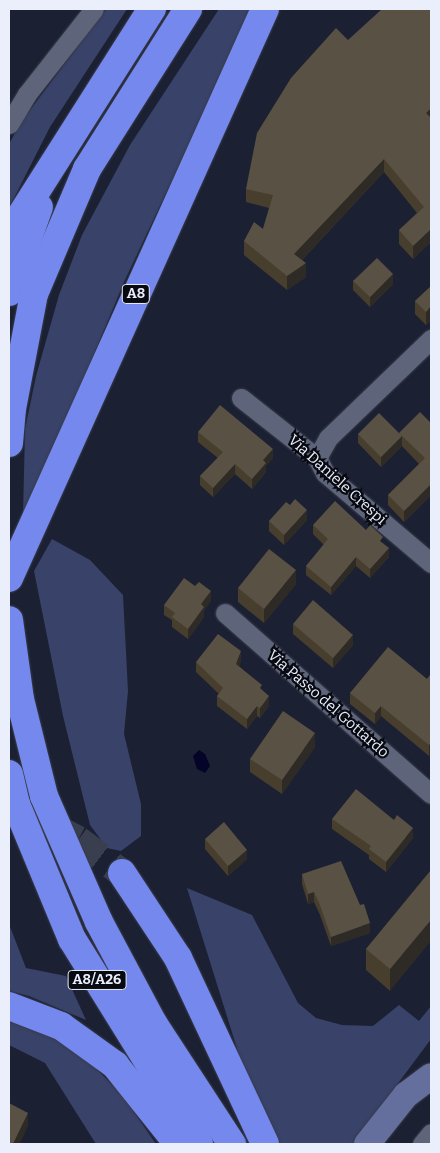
<!DOCTYPE html>
<html>
<head>
<meta charset="utf-8">
<style>
  body { margin:0 }
  #map { position:relative; width:440px; height:1153px; overflow:hidden; background:#1b2032; font-family:Bitter,serif }
  div>[style] { position:absolute }
  [style*='--x'] { left:calc(var(--x)*1px); top:calc(var(--y)*1px); width:calc(var(--w)*1px); rotate:calc(var(--a)*1deg) }
  .green>* { inset:0; background:#394268 }
  .water>* { inset:0; background:#040429 }
  .motorway-tunnel>* { height:28px; margin-top:-14px; transform-origin:0; background:repeating-linear-gradient(90deg,#3a3f50 0 28px,transparent 0 42px) }
  .roads { filter:drop-shadow(0 0 1px #383c4b) drop-shadow(0 0 1px #383c4b) }
  .minor>* { height:19px; margin:-9.5px; padding:0 9.5px; transform-origin:9.5px; border-radius:9.5px; background:#5e647a }
  .secondary>* { height:26px; margin:-13px; padding:0 13px; transform-origin:13px; border-radius:13px; background:#656f9d }
  .motorway>* { height:28px; margin:-14px; padding:0 14px; transform-origin:14px; border-radius:14px; background:#7488ee }
  .wall>* { inset:0; background:#473e2d }
  .shaded-wall>* { inset:0; background:#2e2a25 }
  .building>* { inset:0; background:#595143 }
  span { translate:-50% -50%; white-space:nowrap; text-align:center; line-height:1.15; -webkit-text-stroke:4.5px #080a12; paint-order:stroke }
  .shield-label span { padding:1px 4px; background:#080a12; border:1px solid; border-radius:4px; -webkit-text-stroke-width:0 }
  .shield-label { font-size:14px; color:#ebeffc; font-weight:700 }
  .street-label { font-size:15px; color:#ebeffc }
  .frame { position:absolute; inset:0; border:10px solid #ebeffc; pointer-events:none }
</style>
</head>
<body>
<div id="map">
  <div class="green">
    <i style="clip-path:polygon(106px 9px,127px 9px,50px 127px,9px 208px,9px 144px,21px 122px)"></i>
    <i style="clip-path:polygon(219px 9px,253px 9px,124px 282px,26px 517px,23px 515px,25px 429px,36px 376px,59px 295px,82px 235px,130px 145px)"></i>
    <i style="clip-path:polygon(52px 539px,90px 560px,123px 595px,128px 691px,124px 734px,141px 804px,141px 836px,121px 851px,107px 848px,90px 825px,63px 716px,34px 571px)"></i>
    <i style="clip-path:polygon(187px 888px,252px 915px,298px 1003px,316px 1018px,342px 1025px,373px 1026px,399px 1005px,419px 1021px,431px 1006px,431px 1039px,353px 1144px,279px 1144px,239px 1055px)"></i>
    <i style="clip-path:polygon(9px 924px,26px 968px,66px 976px,86px 1020px,29px 996px,9px 991px)"></i>
    <i style="clip-path:polygon(9px 1019px,34px 1026px,81px 1053px,123px 1096px,156px 1144px,96px 1144px,45px 1063px,9px 1045px)"></i>
  </div>
  <div class="water">
    <i style="clip-path:polygon(199px 750px,205px 754px,210px 766px,205px 773px,197px 769px,193px 756px)"></i>
  </div>
  <div class="motorway-tunnel">
    <i style="--x:9;--y:809;--w:16;--a:11"></i>
    <i style="--x:25;--y:812;--w:60;--a:27.8"></i>
    <i style="--x:78;--y:840;--w:55;--a:36.9"></i>
  </div>
  <div class="roads">
    <div class="minor">
      <i style="--x:9;--y:124;--w:35;--a:-59"></i>
      <i style="--x:27;--y:94;--w:108;--a:-51.8"></i>
      <i style="--x:241;--y:398;--w:97;--a:38.3"></i>
      <i style="--x:317;--y:458;--w:17;--a:62"></i>
      <i style="--x:325;--y:473;--w:139;--a:40.3"></i>
      <i style="--x:317;--y:458;--w:23;--a:-61"></i>
      <i style="--x:328;--y:438;--w:143;--a:-43.9"></i>
      <i style="--x:225;--y:613;--w:274;--a:41.3"></i>
      <i style="--x:422;--y:1144;--w:14;--a:-51"></i>
    </div>
    <div class="secondary">
      <i style="--x:367;--y:1144;--w:63;--a:-51.5"></i>
      <i style="--x:406;--y:1095;--w:31;--a:-37"></i>
    </div>
    <div class="motorway">
      <i style="--x:9;--y:234;--w:267;--a:-57.6"></i>
      <i style="--x:9;--y:292;--w:90;--a:-70.6"></i>
      <i style="--x:9;--y:443;--w:34;--a:-85"></i>
      <i style="--x:12;--y:409;--w:117;--a:-79.2"></i>
      <i style="--x:34;--y:294;--w:136;--a:-67"></i>
      <i style="--x:87;--y:169;--w:189;--a:-57.7"></i>
      <i style="--x:9;--y:578;--w:624;--a:-65.78"></i>
      <i style="--x:9;--y:620;--w:80;--a:82.1"></i>
      <i style="--x:20;--y:699;--w:100;--a:76.1"></i>
      <i style="--x:44;--y:796;--w:137;--a:66.4"></i>
      <i style="--x:99;--y:922;--w:115;--a:61.9"></i>
      <i style="--x:153;--y:1023;--w:145;--a:56.9"></i>
      <i style="--x:9;--y:774;--w:31;--a:77"></i>
      <i style="--x:16;--y:804;--w:146;--a:67.5"></i>
      <i style="--x:72;--y:939;--w:241;--a:58.2"></i>
      <i style="--x:122;--y:873;--w:102;--a:56.6"></i>
      <i style="--x:178;--y:958;--w:205;--a:64.9"></i>
      <i style="--x:9;--y:1006;--w:56;--a:21"></i>
      <i style="--x:61;--y:1026;--w:67;--a:35.8"></i>
      <i style="--x:115;--y:1065;--w:101;--a:51.4"></i>
    </div>
  </div>
  <div class="wall">
    <i style="clip-path:polygon(431px 9px,431px 242px,413px 259px,399px 244px,399px 230px,417px 213px,384px 172px,302px 260px,306px 277px,287px 290px,244px 255px,244px 241px,263px 229px,269px 208px,246px 202px,246px 189px,348px 40px)"></i>
    <i style="clip-path:polygon(353px 281px,393px 284px,370px 307px,353px 290px)"></i>
    <i style="clip-path:polygon(431px 286px,431px 320px,426px 325px,415px 314px,415px 301px)"></i>
    <i style="clip-path:polygon(431px 423px,431px 495px,404px 522px,388px 505px,388px 495px,419px 464px,402px 446px,381px 467px,358px 443px,358px 434px,399px 434px)"></i>
    <i style="clip-path:polygon(198px 432px,273px 458px,266px 466px,266px 472px,252px 489px,235px 474px,213px 497px,200px 485px,200px 476px,218px 458px,198px 442px)"></i>
    <i style="clip-path:polygon(307px 520px,284px 545px,269px 531px,269px 521px)"></i>
    <i style="clip-path:polygon(313px 525px,366px 530px,389px 557px,370px 578px,356px 566px,331px 595px,306px 575px,306px 566px,324px 545px,313px 534px)"></i>
    <i style="clip-path:polygon(296px 584px,264px 623px,238px 602px,238px 588px)"></i>
    <i style="clip-path:polygon(211px 601px,204px 610px,204px 617px,188px 639px,172px 627px,172px 620px,164px 615px,164px 605px)"></i>
    <i style="clip-path:polygon(293px 624px,353px 645px,333px 668px,293px 634px)"></i>
    <i style="clip-path:polygon(241px 661px,239px 666px,262px 691px,269px 706px,260px 718px,257px 716px,247px 729px,217px 706px,217px 696px,219px 694px,196px 672px,196px 662px)"></i>
    <i style="clip-path:polygon(431px 674px,431px 753px,429px 756px,381px 716px,375px 724px,350px 704px,350px 693px,427px 679px)"></i>
    <i style="clip-path:polygon(315px 747px,282px 794px,250px 772px,250px 759px)"></i>
    <i style="clip-path:polygon(332px 819px,413px 838px,386px 872px,369px 859px,369px 855px,332px 829px)"></i>
    <i style="clip-path:polygon(205px 839px,247px 859px,228px 876px,205px 849px)"></i>
    <i style="clip-path:polygon(431px 870px,390px 991px,366px 970px,366px 949px)"></i>
    <i style="clip-path:polygon(302px 874px,370px 933px,331px 946px,320px 915px,314px 902px,308px 904px,302px 884px)"></i>
  </div>
  <div class="shaded-wall">
    <i style="clip-path:polygon(431px 108px,431px 121px,426px 113px)"></i>
    <i style="clip-path:polygon(384px 159px,384px 172px,294px 268px,294px 254px)"></i>
    <i style="clip-path:polygon(431px 229px,431px 242px,413px 259px,413px 246px)"></i>
    <i style="clip-path:polygon(306px 263px,306px 277px,287px 290px,287px 276px)"></i>
    <i style="clip-path:polygon(393px 274px,393px 284px,370px 307px,370px 297px)"></i>
    <i style="clip-path:polygon(431px 306px,431px 320px,426px 325px,426px 312px)"></i>
    <i style="clip-path:polygon(402px 436px,402px 446px,381px 467px,381px 457px)"></i>
    <i style="clip-path:polygon(273px 449px,273px 458px,266px 466px,266px 472px,252px 489px,252px 479px,263px 460px)"></i>
    <i style="clip-path:polygon(235px 464px,235px 474px,213px 497px,213px 488px)"></i>
    <i style="clip-path:polygon(431px 484px,431px 495px,404px 522px,404px 511px)"></i>
    <i style="clip-path:polygon(307px 510px,307px 520px,284px 545px,284px 535px)"></i>
    <i style="clip-path:polygon(389px 548px,389px 557px,370px 578px,370px 569px)"></i>
    <i style="clip-path:polygon(356px 557px,356px 566px,331px 595px,331px 587px)"></i>
    <i style="clip-path:polygon(296px 570px,296px 584px,264px 623px,264px 609px)"></i>
    <i style="clip-path:polygon(211px 591px,211px 601px,204px 610px,204px 617px,188px 639px,188px 629px,201px 604px)"></i>
    <i style="clip-path:polygon(353px 635px,353px 645px,333px 668px,333px 658px)"></i>
    <i style="clip-path:polygon(241px 651px,241px 661px,236px 674px,236px 664px)"></i>
    <i style="clip-path:polygon(269px 696px,269px 706px,260px 718px,260px 708px)"></i>
    <i style="clip-path:polygon(257px 706px,257px 716px,247px 729px,247px 719px)"></i>
    <i style="clip-path:polygon(381px 706px,381px 716px,375px 724px,375px 713px)"></i>
    <i style="clip-path:polygon(315px 733px,315px 747px,282px 794px,282px 780px)"></i>
    <i style="clip-path:polygon(431px 742px,431px 753px,429px 756px,429px 745px)"></i>
    <i style="clip-path:polygon(413px 828px,413px 838px,386px 872px,386px 862px)"></i>
    <i style="clip-path:polygon(247px 850px,247px 859px,228px 876px,228px 866px)"></i>
    <i style="clip-path:polygon(314px 892px,314px 902px,308px 904px,308px 894px)"></i>
    <i style="clip-path:polygon(431px 920px,431px 941px,390px 991px,390px 969px)"></i>
    <i style="clip-path:polygon(370px 923px,370px 933px,331px 946px,331px 937px)"></i>
    <i style="clip-path:polygon(28px 1113px,28px 1126px,20px 1144px,13px 1144px)"></i>
  </div>
  <div class="building">
    <i style="clip-path:polygon(382px 9px,431px 9px,431px 108px,426px 113px,431px 118px,431px 229px,413px 246px,399px 230px,424px 207px,384px 159px,294px 254px,306px 263px,287px 276px,244px 241px,254px 222px,263px 229px,273px 195px,246px 189px,257px 133px,291px 78px,336px 28px,348px 40px)"></i>
    <i style="clip-path:polygon(377px 258px,393px 274px,370px 297px,353px 281px)"></i>
    <i style="clip-path:polygon(431px 286px,431px 306px,426px 312px,415px 301px)"></i>
    <i style="clip-path:polygon(220px 405px,273px 449px,263px 460px,266px 463px,252px 479px,235px 464px,213px 488px,200px 476px,223px 452px,198px 432px)"></i>
    <i style="clip-path:polygon(420px 412px,431px 423px,431px 484px,404px 511px,388px 495px,425px 458px,399px 433px)"></i>
    <i style="clip-path:polygon(379px 413px,402px 436px,381px 457px,358px 434px)"></i>
    <i style="clip-path:polygon(295px 499px,307px 510px,284px 535px,269px 521px,286px 502px,290px 505px)"></i>
    <i style="clip-path:polygon(335px 501px,366px 530px,370px 525px,383px 537px,380px 541px,389px 548px,370px 569px,356px 557px,331px 587px,306px 566px,328px 539px,313px 525px)"></i>
    <i style="clip-path:polygon(269px 549px,296px 570px,264px 609px,238px 588px)"></i>
    <i style="clip-path:polygon(184px 578px,195px 586px,199px 582px,211px 591px,201px 604px,204px 607px,188px 629px,172px 617px,175px 613px,164px 605px)"></i>
    <i style="clip-path:polygon(313px 600px,353px 635px,333px 658px,293px 624px)"></i>
    <i style="clip-path:polygon(218px 634px,241px 651px,236px 664px,262px 685px,260px 688px,269px 696px,260px 708px,257px 706px,247px 719px,217px 696px,223px 688px,196px 662px)"></i>
    <i style="clip-path:polygon(388px 647px,427px 679px,431px 674px,431px 742px,429px 745px,381px 706px,375px 713px,350px 693px)"></i>
    <i style="clip-path:polygon(283px 711px,315px 733px,282px 780px,250px 759px)"></i>
    <i style="clip-path:polygon(356px 789px,394px 820px,397px 815px,413px 828px,386px 862px,369px 849px,371px 846px,332px 819px)"></i>
    <i style="clip-path:polygon(224px 822px,247px 850px,228px 866px,205px 839px)"></i>
    <i style="clip-path:polygon(341px 861px,360px 905px,364px 904px,370px 923px,331px 937px,320px 905px,314px 892px,308px 894px,302px 874px)"></i>
    <i style="clip-path:polygon(431px 870px,431px 920px,390px 969px,366px 949px)"></i>
    <i style="clip-path:polygon(9px 1103px,28px 1113px,13px 1144px,9px 1144px)"></i>
  </div>
  <div class="shield-label">
    <span style="left:136px;top:294px">A8</span>
    <span style="left:97px;top:980px">A8/A26</span>
  </div>
  <div class="street-label">
    <span style="left:337px;top:480px;rotate:42deg">Via Daniele Crespi</span>
    <span style="left:328px;top:704px;rotate:41deg">Via Passo del Gottardo</span>
  </div>
  <div class="frame"></div>
</div>
</body>
</html>
